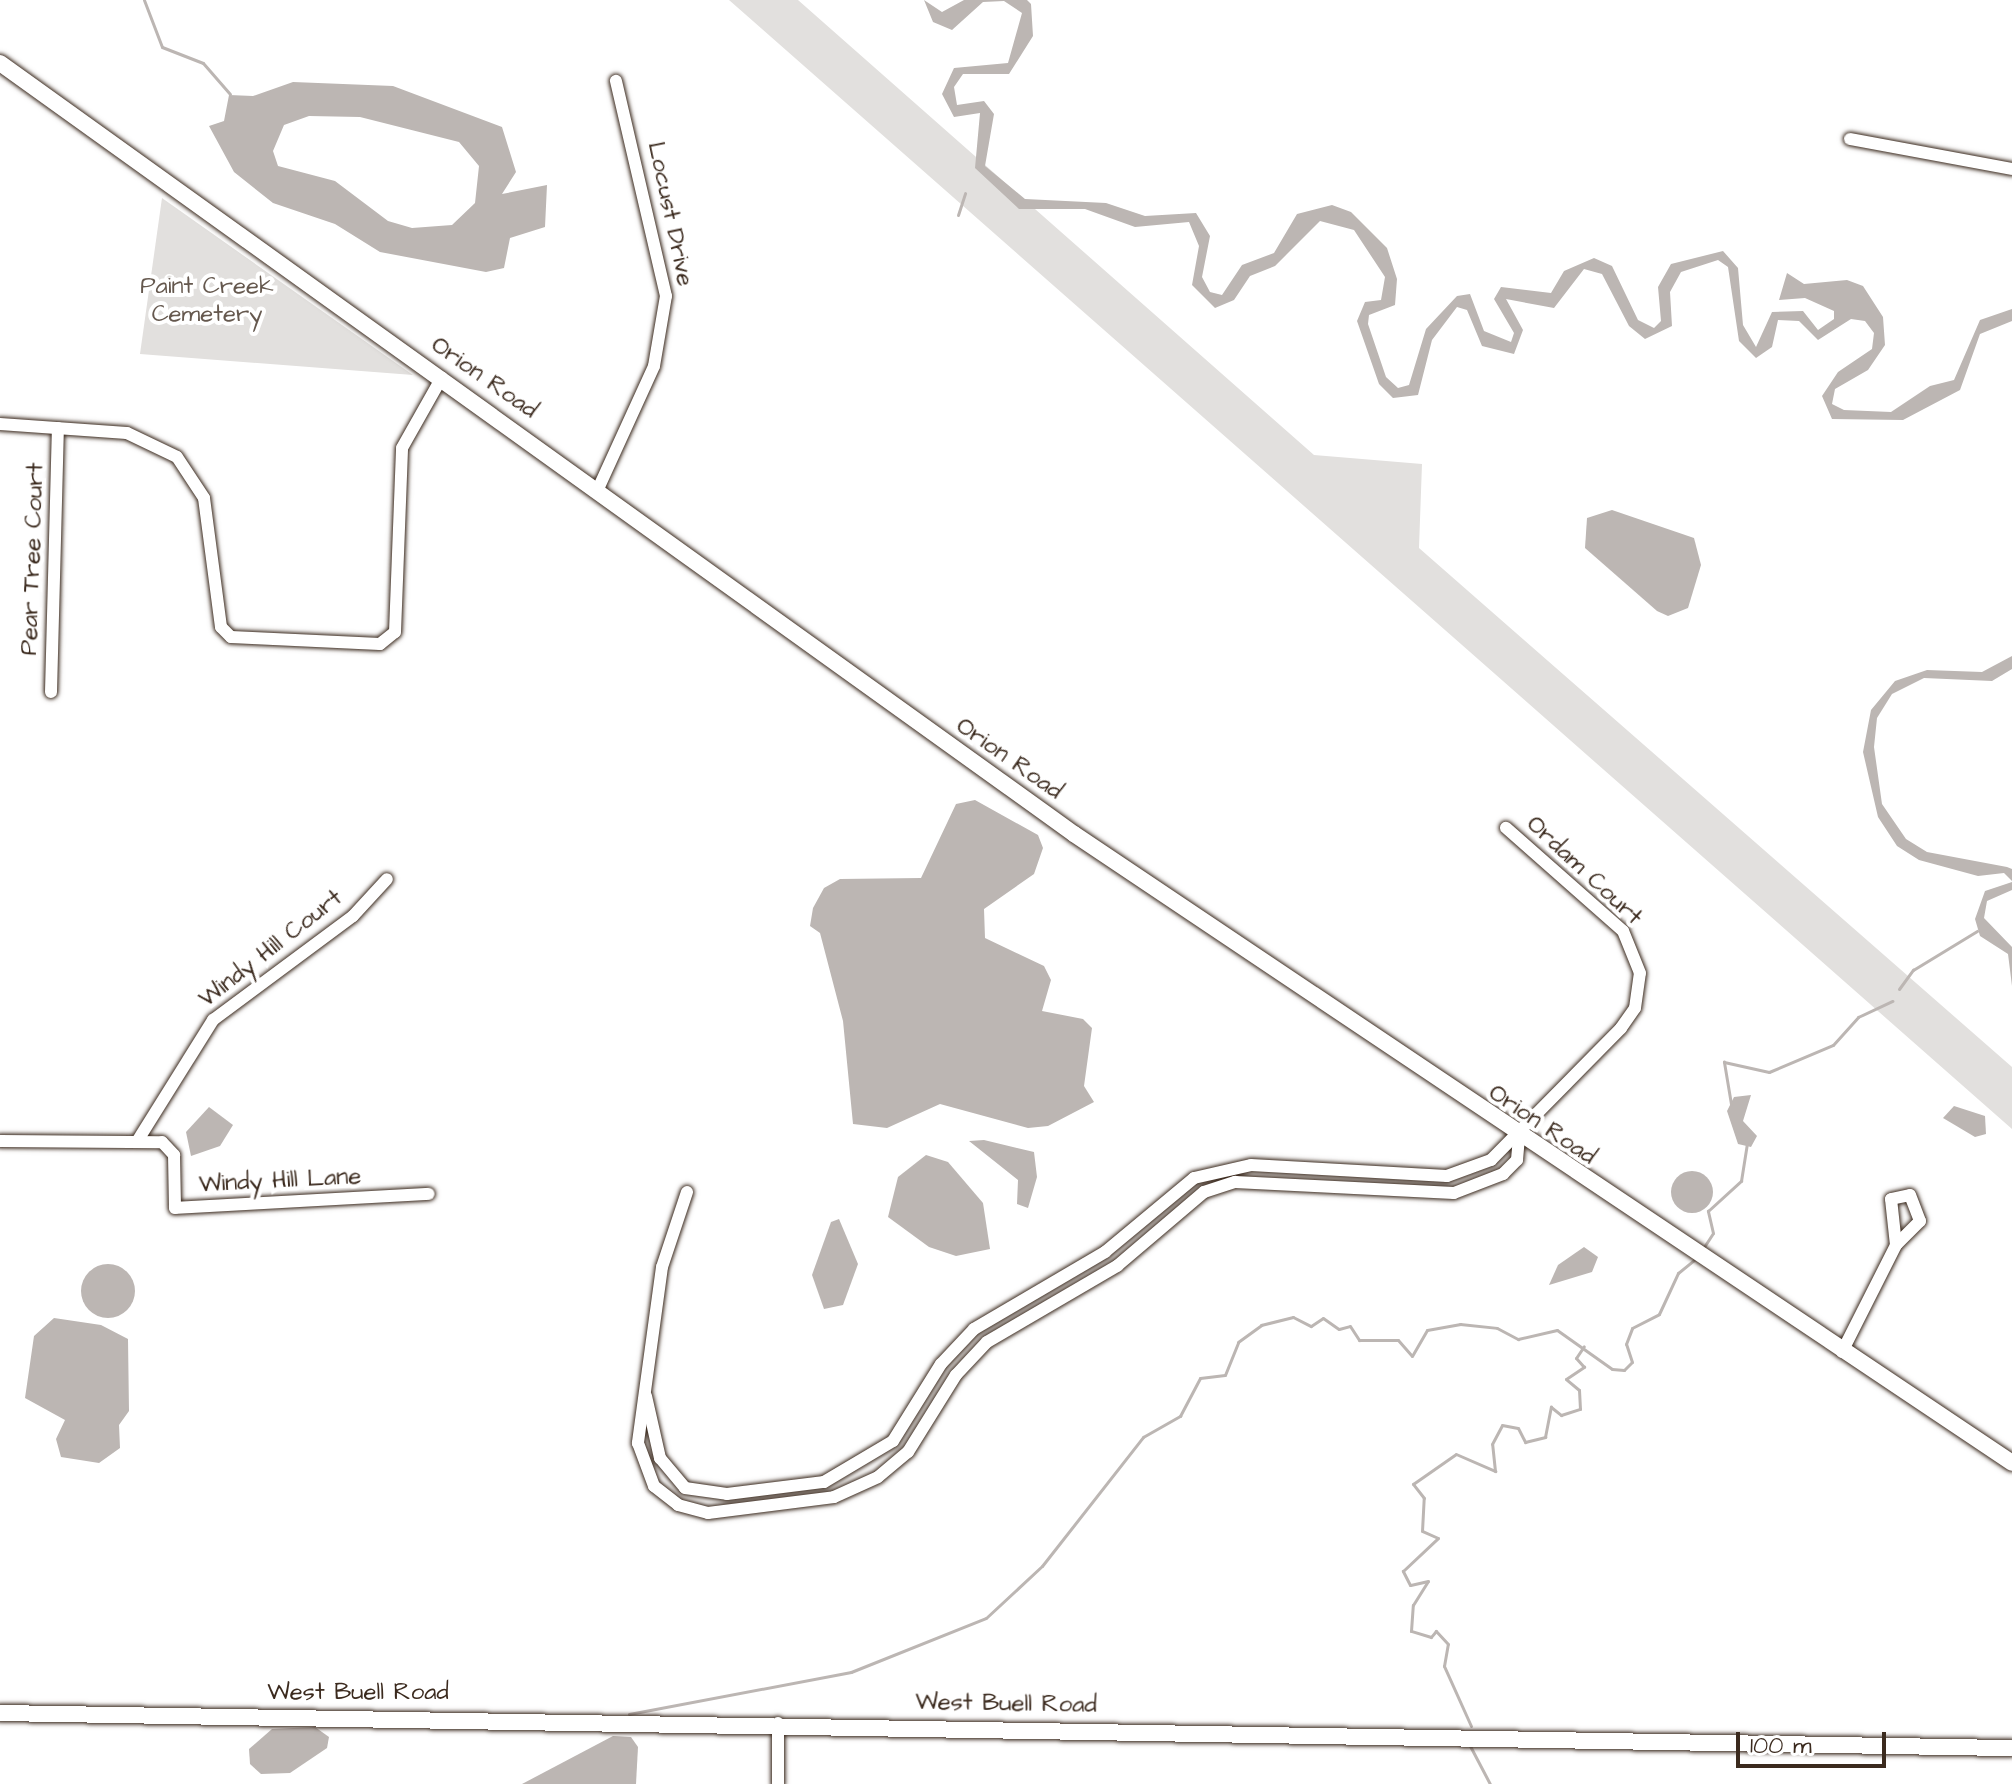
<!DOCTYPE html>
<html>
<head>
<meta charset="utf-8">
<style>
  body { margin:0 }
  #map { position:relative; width:2012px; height:1784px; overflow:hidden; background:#fff; font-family:"Architects Daughter",sans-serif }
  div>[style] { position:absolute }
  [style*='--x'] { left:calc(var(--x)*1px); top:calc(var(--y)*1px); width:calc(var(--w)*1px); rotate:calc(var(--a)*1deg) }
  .green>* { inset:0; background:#e2e0de }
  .water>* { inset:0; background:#bcb6b3 }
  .round { border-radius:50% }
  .stream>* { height:3px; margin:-1.5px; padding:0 1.5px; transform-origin:1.5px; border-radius:1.5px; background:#bcb6b3 }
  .roads { filter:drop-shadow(0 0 2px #3b2a1e) drop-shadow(0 0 2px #3b2a1e) }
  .street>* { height:12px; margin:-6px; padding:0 6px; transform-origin:6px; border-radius:6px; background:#fff }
  .secondary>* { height:16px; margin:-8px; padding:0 8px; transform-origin:8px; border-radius:8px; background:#fff }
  span { translate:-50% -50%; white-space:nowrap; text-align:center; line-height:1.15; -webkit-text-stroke:8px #fff; paint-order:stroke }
  .street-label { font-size:24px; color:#3b2a1e }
  .park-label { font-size:24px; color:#65584e }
  .scale { position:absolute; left:1736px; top:1732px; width:150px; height:36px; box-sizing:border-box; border:4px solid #3b2a1e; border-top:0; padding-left:10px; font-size:24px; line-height:28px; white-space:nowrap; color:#3b2a1e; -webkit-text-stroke:6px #fff; paint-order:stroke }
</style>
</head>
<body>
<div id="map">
  <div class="green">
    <i style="clip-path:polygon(729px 0,798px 0,1314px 455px,1422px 464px,1419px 548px,2012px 1067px,2012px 1129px)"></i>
    <i style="clip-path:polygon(162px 198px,413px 375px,140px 354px)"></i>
  </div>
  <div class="water">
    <i style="clip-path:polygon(924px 0,942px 12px,964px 0,1027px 0,1031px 4px,1033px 36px,1009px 74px,963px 74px,954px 87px,957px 105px,984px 101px,994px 114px,985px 166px,1025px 199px,1106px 203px,1145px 216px,1196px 213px,1210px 236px,1202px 277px,1210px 292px,1222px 295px,1242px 265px,1274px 253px,1297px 214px,1332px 205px,1351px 212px,1387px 248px,1397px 279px,1395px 305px,1369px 315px,1368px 324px,1386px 377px,1398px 388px,1409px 385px,1426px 329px,1457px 296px,1470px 294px,1484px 331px,1511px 342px,1514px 333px,1494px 299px,1501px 287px,1551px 293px,1564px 271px,1594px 258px,1612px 266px,1638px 320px,1654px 328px,1661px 321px,1658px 287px,1671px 264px,1723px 251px,1738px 268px,1743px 325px,1756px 347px,1772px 312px,1803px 311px,1818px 330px,1834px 319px,1834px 311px,1805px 298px,1779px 300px,1787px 273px,1804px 284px,1847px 280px,1863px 286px,1883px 317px,1885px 345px,1868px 370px,1835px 389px,1832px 404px,1844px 410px,1891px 412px,1930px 386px,1954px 380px,1980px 320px,2012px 309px,2012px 321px,1980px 334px,1960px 390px,1903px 420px,1832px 419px,1822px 396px,1838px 372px,1872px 349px,1874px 333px,1865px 321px,1851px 319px,1818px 340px,1799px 321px,1778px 320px,1772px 347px,1756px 358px,1739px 341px,1728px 267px,1718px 260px,1681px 272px,1670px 292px,1672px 326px,1645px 339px,1629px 326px,1602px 274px,1584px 269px,1554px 308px,1506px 299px,1523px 330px,1514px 354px,1482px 346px,1467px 310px,1457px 307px,1432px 340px,1418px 395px,1393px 398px,1379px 384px,1357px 321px,1365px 302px,1381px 300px,1385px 277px,1354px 230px,1320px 221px,1275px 266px,1250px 276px,1234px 300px,1215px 308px,1192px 285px,1199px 246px,1189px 222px,1135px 227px,1085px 209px,1019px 209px,975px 168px,980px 113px,954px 117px,942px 94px,954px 68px,1008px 63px,1022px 13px,1004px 1px,983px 2px,952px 30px,933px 22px)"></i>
    <i style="clip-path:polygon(evenodd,293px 82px,393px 86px,502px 127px,516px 172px,502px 194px,547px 185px,545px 227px,510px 238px,504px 268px,486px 272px,380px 252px,335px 224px,273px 203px,234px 172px,209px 126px,224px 121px,229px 95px,253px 96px,293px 82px,309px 116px,360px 117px,459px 142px,479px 166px,475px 203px,452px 225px,412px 228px,388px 221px,335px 181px,278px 166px,273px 151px,284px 125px,309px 116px)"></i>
    <i style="clip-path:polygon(1612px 510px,1694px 538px,1701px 565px,1688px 608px,1668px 616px,1657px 611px,1585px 548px,1587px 518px)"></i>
    <i style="clip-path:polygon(2012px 656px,2012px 669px,1992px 681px,1924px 678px,1892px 694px,1877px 718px,1874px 747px,1882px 804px,1906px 839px,1927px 852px,2007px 867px,2012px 869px,2012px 881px,2004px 873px,1978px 876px,1919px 860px,1897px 846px,1878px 817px,1863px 752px,1871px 710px,1895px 681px,1927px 670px,1982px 672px)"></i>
    <i style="clip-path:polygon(975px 800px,1038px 835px,1043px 848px,1034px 874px,984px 909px,985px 938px,1044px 966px,1051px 980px,1042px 1011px,1083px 1019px,1092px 1028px,1084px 1086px,1094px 1102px,1048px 1126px,1028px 1128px,940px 1104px,887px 1128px,853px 1124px,843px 1021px,820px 933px,810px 926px,813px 908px,824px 888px,840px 879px,921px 878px,956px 804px)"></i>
    <i style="clip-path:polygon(2012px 882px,2012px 890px,1987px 901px,1984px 918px,2012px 947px,2012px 986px,2008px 954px,1980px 936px,1975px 919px,1985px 891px)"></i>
    <i style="clip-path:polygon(1751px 1095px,1743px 1121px,1757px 1136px,1751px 1147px,1738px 1144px,1727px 1111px,1734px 1097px)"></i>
    <i style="clip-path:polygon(1954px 1106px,1985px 1116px,1986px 1134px,1975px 1137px,1943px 1118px)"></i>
    <i style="clip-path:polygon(209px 1107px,233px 1125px,220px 1146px,191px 1156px,186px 1132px)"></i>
    <i style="clip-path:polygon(984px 1140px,1034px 1152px,1037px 1177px,1028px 1208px,1017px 1204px,1018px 1180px,969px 1141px)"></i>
    <i style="clip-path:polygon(926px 1155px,948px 1162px,983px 1203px,990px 1249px,956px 1256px,929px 1247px,888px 1217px,898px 1177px)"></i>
    <i class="round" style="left:1671px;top:1171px;width:42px;height:42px"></i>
    <i style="clip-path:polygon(839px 1219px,858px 1264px,843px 1305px,824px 1309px,812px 1275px,831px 1222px)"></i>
    <i style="clip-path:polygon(1584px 1247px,1598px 1257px,1592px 1272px,1549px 1285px,1558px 1265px)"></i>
    <i class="round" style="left:81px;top:1264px;width:54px;height:54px"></i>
    <i style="clip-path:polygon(54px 1318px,101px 1325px,128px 1339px,129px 1411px,119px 1425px,120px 1448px,99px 1463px,61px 1457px,56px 1439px,65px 1420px,25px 1398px,34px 1336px)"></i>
    <i style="clip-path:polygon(315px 1727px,329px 1737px,327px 1748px,290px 1773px,261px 1774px,250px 1764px,249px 1749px,272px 1729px)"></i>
    <i style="clip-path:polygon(613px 1736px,631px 1737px,638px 1747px,636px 1784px,522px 1784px)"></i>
  </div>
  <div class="stream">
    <i style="--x:144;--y:0;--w:50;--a:69"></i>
    <i style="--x:162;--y:47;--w:44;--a:21.3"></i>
    <i style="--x:203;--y:63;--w:41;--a:48.9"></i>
    <i style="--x:958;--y:215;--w:23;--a:-72"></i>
    <i style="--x:1899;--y:989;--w:24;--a:-54"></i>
    <i style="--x:1913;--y:970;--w:75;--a:-31.4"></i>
    <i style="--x:1731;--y:1104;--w:43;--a:-99.5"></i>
    <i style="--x:1724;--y:1062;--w:46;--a:12.5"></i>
    <i style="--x:1769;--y:1072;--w:69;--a:-22.9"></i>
    <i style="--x:1833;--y:1045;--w:38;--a:-48"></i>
    <i style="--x:1858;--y:1017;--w:38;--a:-25"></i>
    <i style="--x:1702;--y:1250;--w:20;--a:-57"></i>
    <i style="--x:1713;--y:1233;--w:23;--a:-103"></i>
    <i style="--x:1708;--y:1211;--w:45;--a:-42.3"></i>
    <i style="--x:1741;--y:1181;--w:38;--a:-81"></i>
    <i style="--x:629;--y:1714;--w:226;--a:-10.7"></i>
    <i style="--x:851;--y:1672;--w:145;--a:-21.8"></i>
    <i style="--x:986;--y:1618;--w:76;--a:-42.9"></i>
    <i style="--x:1042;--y:1566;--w:164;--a:-51.9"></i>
    <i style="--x:1143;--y:1437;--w:43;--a:-29.6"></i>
    <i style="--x:1180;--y:1416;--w:43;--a:-62.2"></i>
    <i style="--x:1200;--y:1378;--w:25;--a:-7"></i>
    <i style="--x:1225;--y:1375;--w:35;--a:-68"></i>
    <i style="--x:1238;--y:1342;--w:29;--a:-36"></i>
    <i style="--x:1261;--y:1325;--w:33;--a:-14"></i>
    <i style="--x:1293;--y:1317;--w:20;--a:27"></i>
    <i style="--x:1311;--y:1326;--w:14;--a:-34"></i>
    <i style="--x:1323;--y:1318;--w:19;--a:35"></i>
    <i style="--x:1339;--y:1329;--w:11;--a:-15"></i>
    <i style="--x:1350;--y:1326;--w:17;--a:57"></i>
    <i style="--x:1359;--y:1340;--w:39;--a:0"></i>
    <i style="--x:1398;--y:1340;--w:21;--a:49"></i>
    <i style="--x:1412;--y:1356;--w:30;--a:-60"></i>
    <i style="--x:1427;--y:1330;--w:34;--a:-10"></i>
    <i style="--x:1460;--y:1324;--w:37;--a:6"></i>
    <i style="--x:1497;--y:1328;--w:24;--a:28"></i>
    <i style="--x:1518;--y:1339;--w:40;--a:-13"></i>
    <i style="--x:1557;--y:1330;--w:67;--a:35.3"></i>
    <i style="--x:1612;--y:1369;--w:12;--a:5"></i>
    <i style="--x:1624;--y:1370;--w:11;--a:-45"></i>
    <i style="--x:1632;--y:1362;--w:19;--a:-108"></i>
    <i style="--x:1626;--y:1344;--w:17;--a:-69"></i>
    <i style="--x:1632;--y:1328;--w:30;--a:-27"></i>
    <i style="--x:1659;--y:1314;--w:45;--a:-65.1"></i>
    <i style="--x:1678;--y:1273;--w:22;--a:-39"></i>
    <i style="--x:1471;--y:1726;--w:66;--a:-114.2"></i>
    <i style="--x:1444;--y:1666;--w:22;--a:-80"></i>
    <i style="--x:1448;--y:1644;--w:18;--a:-133"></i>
    <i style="--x:1436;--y:1631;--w:8;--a:130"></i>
    <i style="--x:1431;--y:1637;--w:21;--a:-163"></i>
    <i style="--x:1411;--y:1631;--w:26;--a:-86"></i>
    <i style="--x:1413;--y:1605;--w:28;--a:-58"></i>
    <i style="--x:1428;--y:1581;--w:18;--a:167"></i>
    <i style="--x:1410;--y:1585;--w:16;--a:-117"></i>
    <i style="--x:1403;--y:1571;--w:48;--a:-43.3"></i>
    <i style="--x:1438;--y:1538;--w:17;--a:-156"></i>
    <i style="--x:1422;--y:1531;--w:33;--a:-87"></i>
    <i style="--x:1424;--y:1498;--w:18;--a:-128"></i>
    <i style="--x:1413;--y:1484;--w:52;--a:-34.9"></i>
    <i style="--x:1456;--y:1454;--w:43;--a:23.6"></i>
    <i style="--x:1495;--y:1471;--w:27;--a:-96"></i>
    <i style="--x:1492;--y:1444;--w:21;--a:-62"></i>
    <i style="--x:1502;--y:1425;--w:16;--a:11"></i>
    <i style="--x:1518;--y:1428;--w:16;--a:63"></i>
    <i style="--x:1525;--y:1442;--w:21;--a:-14"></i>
    <i style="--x:1545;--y:1437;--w:31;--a:-79"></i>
    <i style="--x:1551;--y:1407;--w:13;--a:39"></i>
    <i style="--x:1561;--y:1415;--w:20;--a:-18"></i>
    <i style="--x:1580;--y:1409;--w:19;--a:-93"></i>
    <i style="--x:1579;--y:1390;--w:17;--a:-140"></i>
    <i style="--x:1566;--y:1379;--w:22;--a:-34"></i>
    <i style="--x:1584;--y:1367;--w:12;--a:-132"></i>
    <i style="--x:1576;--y:1358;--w:14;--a:-56"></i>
    <i style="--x:1469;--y:1744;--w:45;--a:62.3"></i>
  </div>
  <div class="roads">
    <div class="street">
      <i style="--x:1850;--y:139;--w:165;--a:10.5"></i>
      <i style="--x:0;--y:424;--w:127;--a:4.1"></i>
      <i style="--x:127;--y:433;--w:55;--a:25.6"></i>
      <i style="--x:177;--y:457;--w:49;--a:56.6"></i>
      <i style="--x:204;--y:498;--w:130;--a:82.5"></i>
      <i style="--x:221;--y:627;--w:14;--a:45"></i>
      <i style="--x:231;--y:637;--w:149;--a:2.7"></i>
      <i style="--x:380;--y:644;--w:19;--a:-39"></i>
      <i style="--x:395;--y:632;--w:184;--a:-87.8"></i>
      <i style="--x:402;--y:448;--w:81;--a:-60.6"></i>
      <i style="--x:598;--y:489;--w:135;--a:-65.5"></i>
      <i style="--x:654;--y:366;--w:71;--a:-80.3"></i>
      <i style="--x:666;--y:296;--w:221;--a:-103.1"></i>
      <i style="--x:51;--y:692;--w:264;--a:-88.5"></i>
      <i style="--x:138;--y:1140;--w:142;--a:-58"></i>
      <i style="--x:213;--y:1020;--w:174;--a:-36.6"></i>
      <i style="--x:353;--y:916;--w:50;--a:-47.4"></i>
      <i style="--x:0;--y:1141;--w:162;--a:0.4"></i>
      <i style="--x:162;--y:1142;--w:18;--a:47"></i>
      <i style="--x:174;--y:1155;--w:53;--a:88.9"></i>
      <i style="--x:175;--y:1208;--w:254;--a:-3.2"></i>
      <i style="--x:687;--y:1192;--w:79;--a:108.4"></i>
      <i style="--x:662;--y:1267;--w:178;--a:97.8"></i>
      <i style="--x:638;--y:1443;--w:46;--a:69.6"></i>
      <i style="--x:654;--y:1486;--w:31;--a:38"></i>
      <i style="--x:678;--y:1505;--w:31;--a:15"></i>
      <i style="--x:708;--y:1513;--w:127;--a:-7.2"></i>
      <i style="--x:834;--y:1497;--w:48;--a:-24.4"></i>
      <i style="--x:878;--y:1477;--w:39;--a:-40"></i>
      <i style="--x:908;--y:1452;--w:91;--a:-58.1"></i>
      <i style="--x:956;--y:1375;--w:45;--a:-46.8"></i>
      <i style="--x:987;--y:1342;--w:151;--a:-30.3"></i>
      <i style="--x:1117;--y:1266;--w:114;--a:-40.4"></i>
      <i style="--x:1204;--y:1192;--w:33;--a:-18"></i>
      <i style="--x:1235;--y:1182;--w:219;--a:2.9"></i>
      <i style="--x:1454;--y:1193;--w:53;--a:-21.2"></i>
      <i style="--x:1503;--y:1174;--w:20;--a:-45"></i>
      <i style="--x:1517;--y:1160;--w:21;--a:-85"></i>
      <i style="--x:1842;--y:1352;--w:120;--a:-63.2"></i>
      <i style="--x:1896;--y:1245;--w:46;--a:-96.2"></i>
      <i style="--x:1891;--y:1199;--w:19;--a:-12"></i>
      <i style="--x:1910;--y:1195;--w:28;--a:69"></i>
      <i style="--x:1920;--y:1221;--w:34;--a:135"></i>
      <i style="--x:646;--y:1396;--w:64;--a:77.3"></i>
      <i style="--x:660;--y:1458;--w:39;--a:50"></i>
      <i style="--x:685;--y:1488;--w:42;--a:8.1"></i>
      <i style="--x:727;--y:1494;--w:98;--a:-7.1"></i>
      <i style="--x:824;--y:1482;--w:80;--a:-30.7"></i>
      <i style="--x:893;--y:1441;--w:91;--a:-58.1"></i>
      <i style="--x:941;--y:1364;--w:48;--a:-46.7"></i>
      <i style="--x:974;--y:1329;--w:152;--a:-30.4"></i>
      <i style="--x:1105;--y:1252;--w:116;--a:-39.7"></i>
      <i style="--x:1194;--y:1178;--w:58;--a:-12.8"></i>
      <i style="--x:1251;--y:1165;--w:196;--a:3.2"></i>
      <i style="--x:1447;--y:1176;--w:47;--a:-20"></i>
      <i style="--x:1491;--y:1160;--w:185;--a:-45.4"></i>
      <i style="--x:1621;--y:1028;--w:24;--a:-55"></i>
      <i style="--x:1635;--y:1008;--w:35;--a:-82"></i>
      <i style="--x:1640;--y:973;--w:45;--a:-112"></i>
      <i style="--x:1623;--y:931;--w:156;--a:-138.6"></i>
      <i style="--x:778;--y:1784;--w:61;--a:-90"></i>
    </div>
    <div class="secondary">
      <i style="--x:0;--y:63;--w:1322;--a:35.67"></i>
      <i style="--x:1074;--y:834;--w:1129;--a:33.84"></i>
      <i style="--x:0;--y:1713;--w:2012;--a:1"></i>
    </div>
  </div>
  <div class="street-label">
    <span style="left:670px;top:214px;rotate:78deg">Locust Drive</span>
    <span style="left:484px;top:378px;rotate:35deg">Orion Road</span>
    <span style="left:33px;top:559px;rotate:-88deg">Pear Tree Court</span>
    <span style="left:1009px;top:759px;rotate:35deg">Orion Road</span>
    <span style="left:1584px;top:871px;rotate:43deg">Ordam Court</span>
    <span style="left:271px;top:949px;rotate:-38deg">Windy Hill Court</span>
    <span style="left:1542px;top:1125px;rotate:34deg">Orion Road</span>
    <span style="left:280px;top:1181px;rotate:-3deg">Windy Hill Lane</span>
    <span style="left:358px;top:1693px">West Buell Road</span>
    <span style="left:1006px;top:1704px;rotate:1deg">West Buell Road</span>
  </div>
  <div class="park-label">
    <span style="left:207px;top:301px">Paint Creek<br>Cemetery</span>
  </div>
  <div class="scale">100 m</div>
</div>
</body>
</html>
